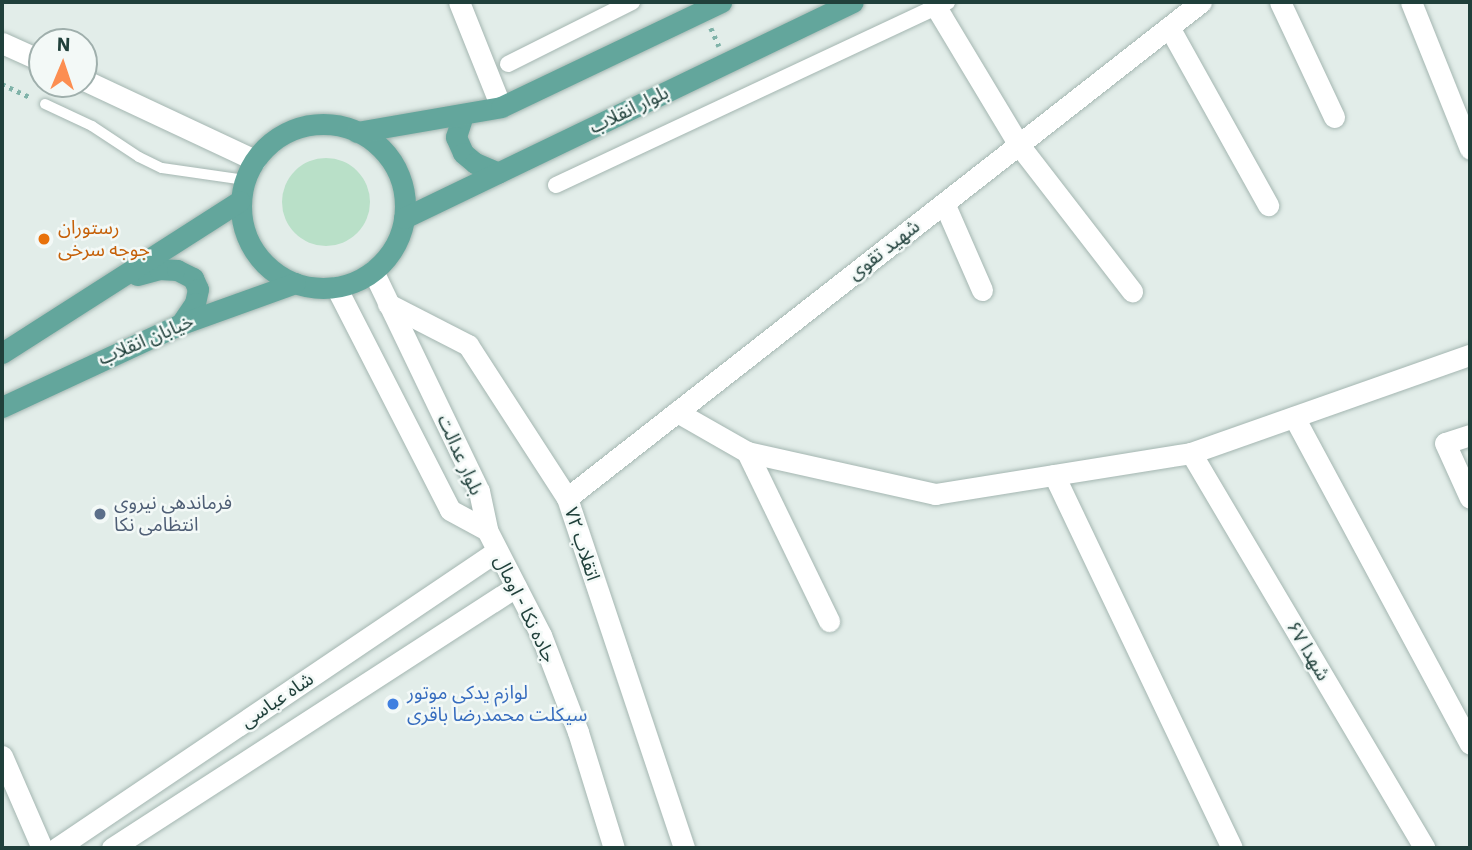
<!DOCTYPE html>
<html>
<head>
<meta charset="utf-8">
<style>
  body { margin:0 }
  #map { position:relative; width:1472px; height:850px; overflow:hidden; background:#e2ede9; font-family:"IBM Plex Sans","Noto Sans Arabic",sans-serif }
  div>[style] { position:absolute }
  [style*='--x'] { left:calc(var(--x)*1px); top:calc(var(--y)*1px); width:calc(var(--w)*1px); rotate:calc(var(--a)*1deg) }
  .green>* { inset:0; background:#b9e0c8 }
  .round { border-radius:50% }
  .path>* { height:4.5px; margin-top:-2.25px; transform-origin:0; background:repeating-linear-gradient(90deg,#80b3a9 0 3.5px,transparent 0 8.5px) }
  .roads { filter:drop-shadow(0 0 2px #a4b6b1) drop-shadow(0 0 2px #a4b6b1) }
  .service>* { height:10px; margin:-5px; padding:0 5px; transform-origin:5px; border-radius:5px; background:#fff }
  .pedestrian>* { height:16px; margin:-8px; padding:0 8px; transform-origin:8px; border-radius:8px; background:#fff }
  .minor>* { height:21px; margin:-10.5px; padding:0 10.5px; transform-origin:10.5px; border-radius:10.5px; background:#fff }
  .tertiary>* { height:21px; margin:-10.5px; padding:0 10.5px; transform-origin:10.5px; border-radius:10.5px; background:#fff }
  .primary>* { height:21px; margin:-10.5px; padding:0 10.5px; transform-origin:10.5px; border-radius:10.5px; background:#63a69c }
  .primary>.ring { margin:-10.5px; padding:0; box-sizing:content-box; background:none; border:21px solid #63a69c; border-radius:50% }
  .dots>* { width:19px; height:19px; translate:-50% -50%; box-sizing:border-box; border:4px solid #f3f9f7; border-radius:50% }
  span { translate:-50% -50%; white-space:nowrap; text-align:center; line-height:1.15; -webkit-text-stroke:5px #f3f9f7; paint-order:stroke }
  .street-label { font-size:19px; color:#20403b }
  .food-label { font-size:19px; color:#c56008 }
  .left { translate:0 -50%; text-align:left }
  .service-label { font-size:19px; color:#4e5e75 }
  .shop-label { font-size:19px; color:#366cbe }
  .frame { position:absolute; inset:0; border:4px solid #20403b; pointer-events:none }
  .north { position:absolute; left:28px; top:28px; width:70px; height:70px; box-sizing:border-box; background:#f3f9f7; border:2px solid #9fafac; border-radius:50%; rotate:2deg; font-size:19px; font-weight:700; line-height:28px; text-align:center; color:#20403b }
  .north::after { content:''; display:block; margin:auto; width:24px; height:32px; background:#fc8e51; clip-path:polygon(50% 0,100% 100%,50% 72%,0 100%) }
</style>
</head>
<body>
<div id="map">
  <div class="green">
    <i class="round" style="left:282px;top:158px;width:88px;height:88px"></i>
  </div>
  <div class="path">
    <i style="--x:711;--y:28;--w:20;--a:66"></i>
    <i style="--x:2;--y:84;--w:33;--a:25"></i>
  </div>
  <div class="roads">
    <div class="service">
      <i style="--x:45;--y:104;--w:52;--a:25.1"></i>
      <i style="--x:92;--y:126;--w:56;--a:33.4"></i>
      <i style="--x:139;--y:157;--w:25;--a:26"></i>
      <i style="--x:162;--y:168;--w:84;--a:8.2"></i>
    </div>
    <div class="pedestrian">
      <i style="--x:508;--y:64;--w:139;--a:-26.6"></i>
      <i style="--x:556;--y:185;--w:432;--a:-25.1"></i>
    </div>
    <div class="minor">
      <i style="--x:459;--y:2;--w:113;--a:68.2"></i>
      <i style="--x:933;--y:2;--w:167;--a:59"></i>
      <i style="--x:1019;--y:145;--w:185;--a:52.3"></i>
      <i style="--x:1280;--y:2;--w:127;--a:64.8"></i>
      <i style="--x:1411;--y:2;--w:158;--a:68.1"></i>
      <i style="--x:1169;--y:27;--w:204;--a:60.9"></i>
      <i style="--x:2;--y:43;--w:44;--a:24.2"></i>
      <i style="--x:84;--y:80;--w:189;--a:25.1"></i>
      <i style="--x:944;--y:203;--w:95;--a:66.4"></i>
      <i style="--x:388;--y:304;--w:90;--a:27.1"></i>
      <i style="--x:468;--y:345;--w:182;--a:57.1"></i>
      <i style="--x:567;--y:498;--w:369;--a:71.5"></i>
      <i style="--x:677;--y:412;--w:81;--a:29.7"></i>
      <i style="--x:747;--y:452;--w:193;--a:12.6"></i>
      <i style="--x:935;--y:494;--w:259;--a:-9.1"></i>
      <i style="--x:1191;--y:453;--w:296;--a:-19.4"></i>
      <i style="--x:1294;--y:417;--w:371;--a:61.7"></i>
      <i style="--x:1470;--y:435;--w:26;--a:162"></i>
      <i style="--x:1445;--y:443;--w:60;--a:65.6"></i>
      <i style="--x:747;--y:452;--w:188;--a:64.1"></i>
      <i style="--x:1191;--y:453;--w:459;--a:59.4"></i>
      <i style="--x:1054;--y:475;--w:413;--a:64.5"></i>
      <i style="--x:567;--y:498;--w:805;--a:-38.04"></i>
      <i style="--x:2;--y:756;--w:100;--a:66.5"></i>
      <i style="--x:57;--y:848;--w:531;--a:-34.02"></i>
      <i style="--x:112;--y:848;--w:481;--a:-32.9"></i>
    </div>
    <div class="tertiary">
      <i style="--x:373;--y:271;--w:244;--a:64.3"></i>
      <i style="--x:479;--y:491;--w:40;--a:78"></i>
      <i style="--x:487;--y:530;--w:118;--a:62.8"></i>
      <i style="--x:541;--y:635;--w:104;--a:69.1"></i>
      <i style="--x:578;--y:732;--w:121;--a:72.8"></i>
      <i style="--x:336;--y:287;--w:250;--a:62.9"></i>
      <i style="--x:450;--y:510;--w:42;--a:28.4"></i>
    </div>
    <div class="primary">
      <i style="--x:463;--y:115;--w:23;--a:108"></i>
      <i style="--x:456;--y:137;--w:17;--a:66"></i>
      <i style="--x:463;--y:153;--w:16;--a:40"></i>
      <i style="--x:475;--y:163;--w:25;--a:23"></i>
      <i class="ring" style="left:241px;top:124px;width:143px;height:143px"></i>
      <i style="--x:357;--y:132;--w:146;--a:-9.8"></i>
      <i style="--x:501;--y:107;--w:244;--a:-25.5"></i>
      <i style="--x:404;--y:218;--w:498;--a:-25.7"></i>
      <i style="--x:137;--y:275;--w:23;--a:-15"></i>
      <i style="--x:159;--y:269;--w:18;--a:3"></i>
      <i style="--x:177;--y:270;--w:18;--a:27"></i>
      <i style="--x:193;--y:278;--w:12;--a:66"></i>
      <i style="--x:198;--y:289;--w:14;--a:102"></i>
      <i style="--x:195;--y:303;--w:25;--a:124"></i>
      <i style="--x:2;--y:353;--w:282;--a:-32.6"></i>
      <i style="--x:2;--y:407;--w:197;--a:-24.9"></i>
      <i style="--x:181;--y:324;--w:121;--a:-19.8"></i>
    </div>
  </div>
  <div class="dots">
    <i style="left:44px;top:239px;background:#e8710a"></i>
    <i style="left:100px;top:514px;background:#5c6f8a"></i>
    <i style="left:393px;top:704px;background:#3f7fe0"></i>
  </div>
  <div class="street-label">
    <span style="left:629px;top:110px;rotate:-26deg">بلوار انقلاب</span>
    <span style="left:884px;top:250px;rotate:-38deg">شهید تقوی</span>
    <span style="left:146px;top:340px;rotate:-23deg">خیابان انقلاب</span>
    <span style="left:460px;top:455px;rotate:66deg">بلوار عدالت</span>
    <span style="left:582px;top:544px;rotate:72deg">اتقلاب ۷۲</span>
    <span style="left:525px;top:609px;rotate:64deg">جاده نکا - اومال</span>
    <span style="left:1308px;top:651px;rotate:59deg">شهدا ۶۷</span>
    <span style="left:277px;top:700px;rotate:-34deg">شاه عباسی</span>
  </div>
  <div class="food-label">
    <span class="left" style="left:58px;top:239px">رستوران<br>جوجه سرخی</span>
  </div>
  <div class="service-label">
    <span class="left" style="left:114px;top:514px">فرماندهی نیروی<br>انتظامی نکا</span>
  </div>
  <div class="shop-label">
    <span class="left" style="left:407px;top:704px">لوازم یدکی موتور<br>سیکلت محمدرضا باقری</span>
  </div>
  <div class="frame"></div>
  <div class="north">N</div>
</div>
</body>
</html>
